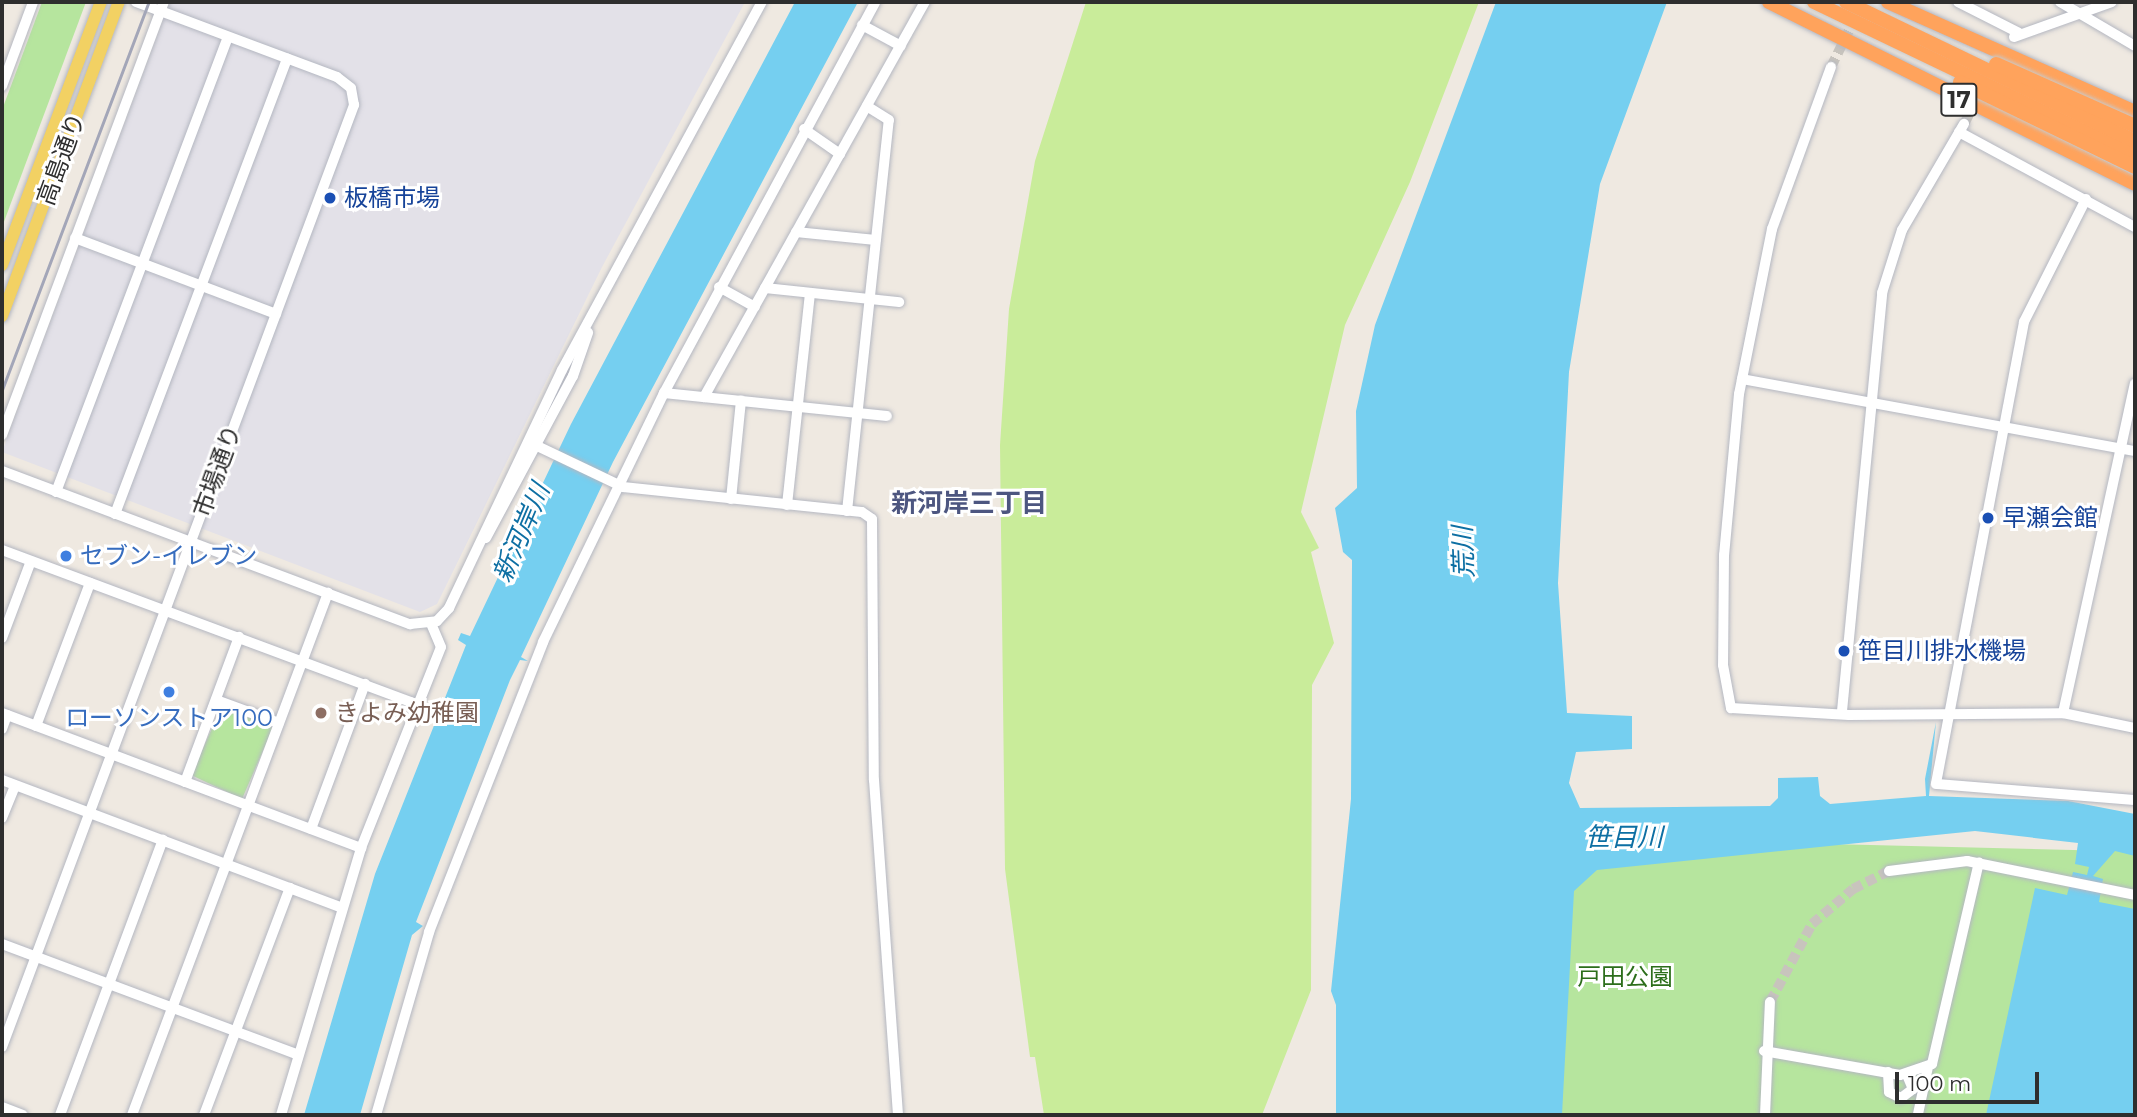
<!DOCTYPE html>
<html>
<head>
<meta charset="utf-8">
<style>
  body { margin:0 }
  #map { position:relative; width:2137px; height:1117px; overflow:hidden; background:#efe9e1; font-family:Montserrat,"Noto Sans JP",sans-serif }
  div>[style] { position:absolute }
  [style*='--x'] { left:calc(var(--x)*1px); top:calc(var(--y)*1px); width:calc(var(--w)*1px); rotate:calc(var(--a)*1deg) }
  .industrial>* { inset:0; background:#e3e1e8 }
  .green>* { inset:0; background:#b6e59e }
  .pitch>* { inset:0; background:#c9ec9a }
  .water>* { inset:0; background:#75cff0 }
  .minor-tunnel>* { height:10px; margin-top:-5px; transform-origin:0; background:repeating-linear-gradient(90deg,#c8c4bd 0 10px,transparent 0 15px) }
  .roads { filter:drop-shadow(0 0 2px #b4b7c1) drop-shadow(0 0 2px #b4b7c1) }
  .minor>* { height:10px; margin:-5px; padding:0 5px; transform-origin:5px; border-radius:5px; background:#fff }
  .major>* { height:12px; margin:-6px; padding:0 6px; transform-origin:6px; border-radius:6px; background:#f2d163 }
  .highway>* { height:14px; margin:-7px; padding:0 7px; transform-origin:7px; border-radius:7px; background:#ffa35c }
  .rail>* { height:2.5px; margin:-1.25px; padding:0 1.25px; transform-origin:1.25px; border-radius:1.25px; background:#a3a6b8 }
  .bridges { filter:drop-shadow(0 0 2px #c9c9c9) drop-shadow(0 0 2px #c9c9c9) }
  .highway-bridge>* { height:14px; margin:-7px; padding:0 7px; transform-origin:7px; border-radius:7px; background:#ffa35c }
  .dots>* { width:19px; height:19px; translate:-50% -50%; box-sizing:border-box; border:4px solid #fff; border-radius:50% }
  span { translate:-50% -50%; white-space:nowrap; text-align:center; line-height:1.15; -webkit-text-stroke:6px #fff; paint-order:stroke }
  .shield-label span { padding:2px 5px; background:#fff; border:2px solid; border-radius:5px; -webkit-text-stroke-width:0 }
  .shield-label { font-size:23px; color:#2e2e2e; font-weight:700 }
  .street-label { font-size:24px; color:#2e2e2e }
  .transit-label { font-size:24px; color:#164399 }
  .left { translate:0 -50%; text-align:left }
  .shop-label { font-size:24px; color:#366cbe }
  .education-label { font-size:24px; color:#785e54 }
  .park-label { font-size:24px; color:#2c6e1b }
  .neighbourhood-label { font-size:26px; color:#4d5680; font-weight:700 }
  .water-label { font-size:26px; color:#0d6fa3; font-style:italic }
  .frame { position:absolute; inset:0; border:4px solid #2e2e2e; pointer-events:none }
  .scale { position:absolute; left:1895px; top:1072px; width:144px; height:32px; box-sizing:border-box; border:4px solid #2e2e2e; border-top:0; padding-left:9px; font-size:21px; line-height:24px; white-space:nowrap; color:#2e2e2e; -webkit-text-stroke:5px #fff; paint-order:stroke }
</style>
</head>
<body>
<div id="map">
  <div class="industrial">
    <i style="clip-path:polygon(170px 2px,745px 2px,602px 267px,437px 604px,420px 612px,2px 452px)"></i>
  </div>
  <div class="green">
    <i style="clip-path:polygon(42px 2px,86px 2px,2px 227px,2px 110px)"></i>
    <i style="clip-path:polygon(222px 706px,273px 728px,242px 799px,191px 775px)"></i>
    <i style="clip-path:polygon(1498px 836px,2114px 851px,2135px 838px,2135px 1115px,1472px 1115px)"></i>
  </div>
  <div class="pitch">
    <i style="clip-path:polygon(1086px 2px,1479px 2px,1410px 182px,1345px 325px,1301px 512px,1319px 548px,1311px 552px,1334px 643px,1312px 685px,1311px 990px,1262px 1115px,1044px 1115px,1035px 1057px,1030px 1057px,1005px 869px,1000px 445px,1009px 309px,1035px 161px)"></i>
  </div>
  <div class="water">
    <i style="clip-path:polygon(795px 2px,858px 2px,613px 462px,521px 657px,528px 661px,520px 660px,510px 680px,416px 922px,423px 926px,412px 935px,360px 1115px,304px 1115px,375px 874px,466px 645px,458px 640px,461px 633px,470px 636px,571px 424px)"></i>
    <i style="clip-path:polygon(1496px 2px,1667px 2px,1600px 184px,1569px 372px,1558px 583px,1567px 713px,1632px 716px,1632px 749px,1576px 752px,1569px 783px,1580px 808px,1770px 806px,1778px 798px,1778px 778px,1818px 777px,1820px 796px,1830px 804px,1926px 796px,1925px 779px,1936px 722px,1929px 796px,2068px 801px,2135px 814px,2135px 856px,2115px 851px,2093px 876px,2103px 879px,2099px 902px,2135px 909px,2135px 1115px,1986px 1115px,2035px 888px,2067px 895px,2073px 872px,2087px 875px,2089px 867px,2075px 864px,2078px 843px,1975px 831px,1597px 870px,1574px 891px,1562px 1115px,1336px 1115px,1336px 1005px,1331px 991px,1351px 799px,1352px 560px,1343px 552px,1335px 508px,1357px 488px,1356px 411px,1375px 325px)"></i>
  </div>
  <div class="minor-tunnel">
    <i style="--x:1831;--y:67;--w:72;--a:-63.8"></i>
    <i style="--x:1964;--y:124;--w:27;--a:-62"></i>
    <i style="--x:1770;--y:1002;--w:89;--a:-61.7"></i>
    <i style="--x:1812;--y:924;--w:54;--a:-40.5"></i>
    <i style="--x:1853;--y:889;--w:40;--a:-26.6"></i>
  </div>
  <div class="roads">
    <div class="minor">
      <i style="--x:1958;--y:2;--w:68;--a:26.9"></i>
      <i style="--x:2060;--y:2;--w:87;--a:30.4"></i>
      <i style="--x:862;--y:25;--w:44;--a:28.3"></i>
      <i style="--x:2014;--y:37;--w:104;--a:-19.7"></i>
      <i style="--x:1831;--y:67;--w:172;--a:110"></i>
      <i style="--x:1772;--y:229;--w:168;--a:101.3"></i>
      <i style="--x:1739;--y:394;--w:162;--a:95.3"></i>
      <i style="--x:1724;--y:555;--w:110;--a:90.5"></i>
      <i style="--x:1723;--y:665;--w:44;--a:79.5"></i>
      <i style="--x:1731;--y:708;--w:118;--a:3.4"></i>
      <i style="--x:1849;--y:715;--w:214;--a:-0.5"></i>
      <i style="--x:2063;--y:713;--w:74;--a:11.8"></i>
      <i style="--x:2;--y:86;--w:90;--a:-69.7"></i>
      <i style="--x:804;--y:129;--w:44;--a:34.8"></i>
      <i style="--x:1959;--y:132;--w:200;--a:28.4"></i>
      <i style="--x:2086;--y:199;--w:138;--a:116.8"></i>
      <i style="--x:2024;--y:322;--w:470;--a:100.8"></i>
      <i style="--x:1936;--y:784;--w:200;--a:4.6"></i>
      <i style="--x:796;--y:232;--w:80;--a:5.7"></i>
      <i style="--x:75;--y:238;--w:215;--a:20.7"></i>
      <i style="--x:719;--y:287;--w:41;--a:29.1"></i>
      <i style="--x:765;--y:288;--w:135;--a:6"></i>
      <i style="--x:1742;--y:379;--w:400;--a:10.4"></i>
      <i style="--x:664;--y:393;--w:224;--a:5.9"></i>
      <i style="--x:704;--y:397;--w:453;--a:-60.8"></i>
      <i style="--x:2;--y:435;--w:462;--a:-69.5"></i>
      <i style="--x:537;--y:446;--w:95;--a:25.5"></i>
      <i style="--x:623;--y:487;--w:240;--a:6"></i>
      <i style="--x:862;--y:512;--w:12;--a:35"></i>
      <i style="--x:872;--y:519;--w:261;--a:89.6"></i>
      <i style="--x:874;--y:780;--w:336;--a:85.9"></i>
      <i style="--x:2;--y:471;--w:436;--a:20.6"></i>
      <i style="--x:410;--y:624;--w:27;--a:-6"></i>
      <i style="--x:437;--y:621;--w:18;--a:-47"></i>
      <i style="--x:449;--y:608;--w:263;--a:-64.6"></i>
      <i style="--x:562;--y:370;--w:419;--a:-61.5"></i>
      <i style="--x:56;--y:492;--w:486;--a:-69.3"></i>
      <i style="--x:731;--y:499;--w:99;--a:-84.2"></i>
      <i style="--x:787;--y:505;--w:213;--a:-83.8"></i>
      <i style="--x:847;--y:511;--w:393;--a:-83.9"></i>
      <i style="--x:889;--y:120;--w:26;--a:-148"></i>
      <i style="--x:115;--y:514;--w:487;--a:-69.3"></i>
      <i style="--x:486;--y:538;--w:184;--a:-61.8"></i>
      <i style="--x:573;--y:376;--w:46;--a:-70.8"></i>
      <i style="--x:2;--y:550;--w:443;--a:20.4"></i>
      <i style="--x:2;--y:638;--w:82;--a:-69.4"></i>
      <i style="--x:216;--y:700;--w:67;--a:20.1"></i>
      <i style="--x:1842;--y:711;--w:420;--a:-84.5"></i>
      <i style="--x:1882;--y:293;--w:66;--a:-72.4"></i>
      <i style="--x:1902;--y:230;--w:123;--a:-59.7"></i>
      <i style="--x:2;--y:713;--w:384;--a:20.6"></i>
      <i style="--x:2063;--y:713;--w:337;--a:-77.7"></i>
      <i style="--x:36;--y:726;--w:153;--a:-69.3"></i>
      <i style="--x:2;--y:729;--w:15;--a:-70"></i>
      <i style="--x:2;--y:780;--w:361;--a:20.6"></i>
      <i style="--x:185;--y:782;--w:155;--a:-69.6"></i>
      <i style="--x:2;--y:818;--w:35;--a:-68"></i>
      <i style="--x:311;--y:829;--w:155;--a:-69.6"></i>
      <i style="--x:1889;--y:871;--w:79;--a:-7.3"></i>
      <i style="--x:1967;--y:861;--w:171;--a:11.4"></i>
      <i style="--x:2;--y:944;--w:314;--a:20.5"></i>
      <i style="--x:2;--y:1047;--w:1006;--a:-69.51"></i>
      <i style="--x:354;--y:105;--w:17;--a:-100"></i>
      <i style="--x:351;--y:88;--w:18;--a:-142"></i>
      <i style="--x:337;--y:77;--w:215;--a:-159.5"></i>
      <i style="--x:1764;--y:1051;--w:138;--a:10"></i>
      <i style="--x:1900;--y:1075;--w:34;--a:-19"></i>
      <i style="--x:1932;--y:1064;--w:207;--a:-76.9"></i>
      <i style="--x:1888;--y:1072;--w:20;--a:87"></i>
      <i style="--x:1889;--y:1092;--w:13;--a:27"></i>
      <i style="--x:1901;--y:1098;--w:15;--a:-37"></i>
      <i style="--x:1913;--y:1089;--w:15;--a:-113"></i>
      <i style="--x:2;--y:1107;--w:22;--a:21"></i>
      <i style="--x:1918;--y:1114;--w:48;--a:-78"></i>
      <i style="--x:60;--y:1115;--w:294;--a:-69.5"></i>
      <i style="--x:132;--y:1115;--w:558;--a:-69.42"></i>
      <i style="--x:204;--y:1115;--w:243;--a:-69.3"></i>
      <i style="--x:281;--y:1115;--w:279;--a:-73.3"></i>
      <i style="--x:361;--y:848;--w:216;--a:-68.3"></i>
      <i style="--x:441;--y:647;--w:25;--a:-113"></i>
      <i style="--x:376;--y:1115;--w:191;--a:-73.8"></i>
      <i style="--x:429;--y:932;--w:312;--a:-68.5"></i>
      <i style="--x:543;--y:642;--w:277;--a:-64.1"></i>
      <i style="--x:664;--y:393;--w:444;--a:-61.6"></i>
      <i style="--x:1765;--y:1115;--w:113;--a:-87.5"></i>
    </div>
    <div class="major">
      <i style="--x:2;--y:265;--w:281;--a:-69.4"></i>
      <i style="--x:2;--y:316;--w:335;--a:-69.6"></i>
    </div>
    <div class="highway">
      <i style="--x:1769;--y:2;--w:409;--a:26.4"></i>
      <i style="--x:1888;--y:2;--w:270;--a:24"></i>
    </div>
  </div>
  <div class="rail">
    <i style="--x:2;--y:390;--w:415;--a:-69.3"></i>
  </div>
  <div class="bridges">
    <div class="highway-bridge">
      <i style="--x:1814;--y:2;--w:356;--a:25.6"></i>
      <i style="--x:1846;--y:2;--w:321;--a:25.7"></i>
      <i style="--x:1996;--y:64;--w:152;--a:24"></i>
      <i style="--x:1960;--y:82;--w:195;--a:25.9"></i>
    </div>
  </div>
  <div class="dots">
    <i style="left:330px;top:198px;background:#1a4fb4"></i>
    <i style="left:1988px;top:518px;background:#1a4fb4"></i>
    <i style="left:66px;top:556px;background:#3f7fe0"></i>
    <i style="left:1844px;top:651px;background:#1a4fb4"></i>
    <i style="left:169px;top:692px;background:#3f7fe0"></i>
    <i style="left:321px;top:713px;background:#8d6e63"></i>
  </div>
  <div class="shield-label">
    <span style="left:1959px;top:100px">17</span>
  </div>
  <div class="street-label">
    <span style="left:61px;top:159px;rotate:-70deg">高島通り</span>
    <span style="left:217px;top:471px;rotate:-70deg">市場通り</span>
  </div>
  <div class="transit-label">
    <span class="left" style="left:344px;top:198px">板橋市場</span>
    <span class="left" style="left:2002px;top:518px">早瀬会館</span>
    <span class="left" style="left:1858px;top:651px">笹目川排水機場</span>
  </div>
  <div class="shop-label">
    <span class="left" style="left:80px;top:556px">セブン-イレブン</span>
    <span style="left:169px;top:718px">ローソンストア100</span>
  </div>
  <div class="education-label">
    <span class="left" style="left:335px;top:713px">きよみ幼稚園</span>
  </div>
  <div class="park-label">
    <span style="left:1625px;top:977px">戸田公園</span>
  </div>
  <div class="neighbourhood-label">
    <span style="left:969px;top:504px">新河岸三丁目</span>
  </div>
  <div class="water-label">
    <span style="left:522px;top:533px;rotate:-67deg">新河岸川</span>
    <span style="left:1464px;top:552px;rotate:-92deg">荒川</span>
    <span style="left:1624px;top:838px">笹目川</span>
  </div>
  <div class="frame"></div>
  <div class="scale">100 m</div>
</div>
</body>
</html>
